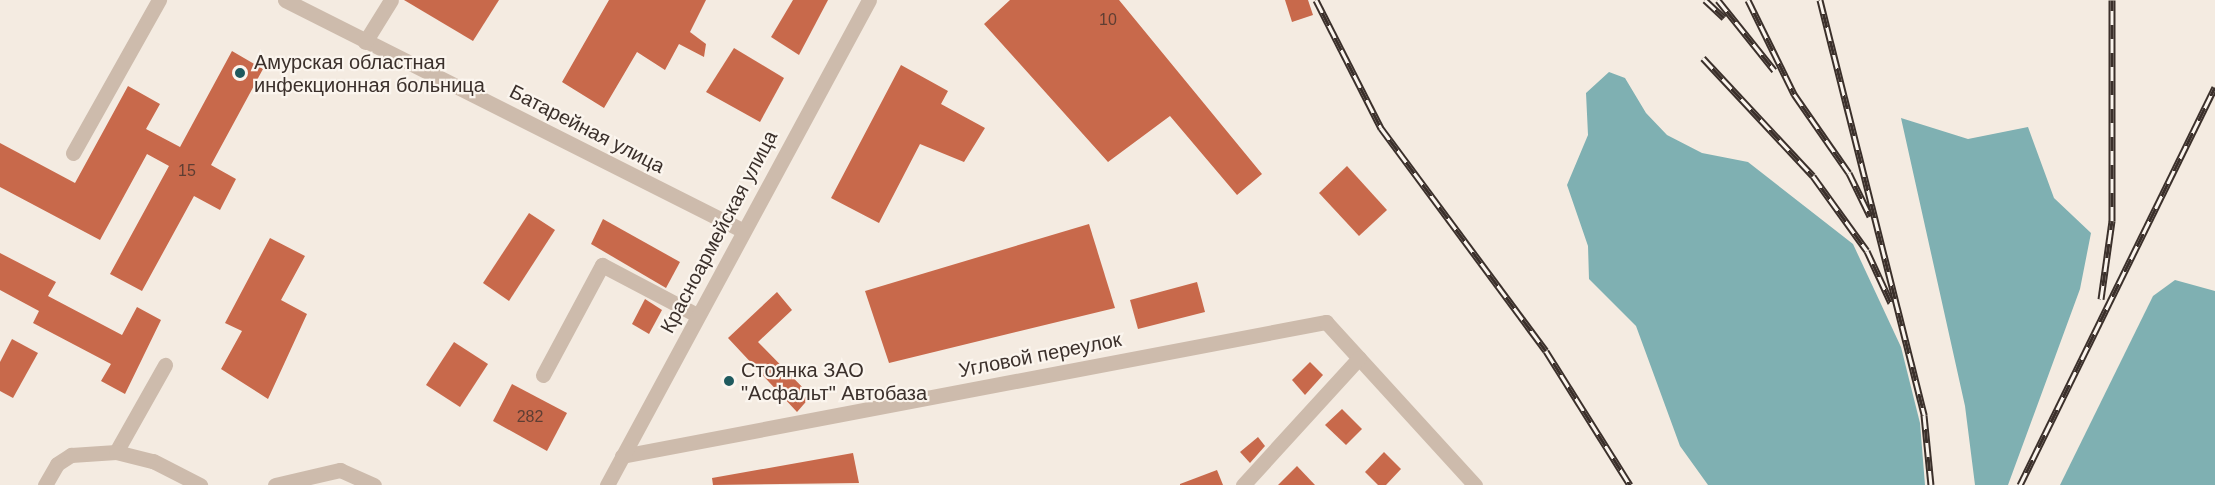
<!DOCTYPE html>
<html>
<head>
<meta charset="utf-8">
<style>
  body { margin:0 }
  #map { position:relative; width:2215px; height:485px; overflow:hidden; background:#f4ebe1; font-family:Helvetica,sans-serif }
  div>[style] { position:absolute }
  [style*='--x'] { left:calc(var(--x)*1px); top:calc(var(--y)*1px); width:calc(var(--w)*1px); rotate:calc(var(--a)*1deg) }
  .water>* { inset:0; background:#7fb0b2 }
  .building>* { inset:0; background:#c8694b }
  .minor>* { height:15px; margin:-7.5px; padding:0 7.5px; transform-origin:7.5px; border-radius:7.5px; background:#cdbbac }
  .rail>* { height:7px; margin-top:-3.5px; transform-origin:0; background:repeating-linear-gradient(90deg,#fbf5ee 0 14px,#3b302b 0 28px); box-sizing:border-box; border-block:2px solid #3b302b }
  .dots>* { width:16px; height:16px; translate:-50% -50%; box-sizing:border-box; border:3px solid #fbf5ee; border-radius:50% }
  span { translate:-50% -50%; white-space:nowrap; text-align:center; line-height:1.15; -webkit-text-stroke:4.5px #fbf5ee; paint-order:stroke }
  .number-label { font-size:16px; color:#5e3e33 }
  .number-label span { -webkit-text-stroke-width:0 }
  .poi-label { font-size:20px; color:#3b302b }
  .left { translate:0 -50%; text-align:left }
  .street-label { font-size:20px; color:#3b302b }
</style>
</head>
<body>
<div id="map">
  <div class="water">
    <i style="clip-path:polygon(1609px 72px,1625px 78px,1646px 113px,1667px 135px,1702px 153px,1748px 162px,1853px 244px,1901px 347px,1920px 423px,1925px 485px,1708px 485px,1680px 446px,1636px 326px,1589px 279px,1588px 246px,1567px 185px,1588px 135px,1586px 93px)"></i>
    <i style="clip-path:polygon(1901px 118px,1968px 139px,2028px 127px,2054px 198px,2091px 233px,2080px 289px,2008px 485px,1975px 485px,1965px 406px)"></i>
    <i style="clip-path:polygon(2175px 280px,2215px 291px,2215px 485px,2060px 485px,2153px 296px)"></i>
  </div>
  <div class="building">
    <i style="clip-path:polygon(404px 0,499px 0,473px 41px)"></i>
    <i style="clip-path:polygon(609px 0,706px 0,690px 32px,706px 44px,704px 57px,679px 44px,665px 70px,637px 52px,604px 108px,562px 82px)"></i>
    <i style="clip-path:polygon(793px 0,828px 0,799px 55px,771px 37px)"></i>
    <i style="clip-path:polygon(1010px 0,1119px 0,1262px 174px,1237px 195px,1170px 116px,1108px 162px,984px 24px)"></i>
    <i style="clip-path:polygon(1285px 0,1308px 0,1313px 15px,1292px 22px)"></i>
    <i style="clip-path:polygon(734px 48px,784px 78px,760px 122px,706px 92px)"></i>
    <i style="clip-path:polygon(232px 51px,263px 69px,211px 165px,236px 179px,220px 210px,194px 196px,142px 291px,110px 274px,169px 166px,147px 154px,100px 240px,0 187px,0 143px,75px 183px,128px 86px,160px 104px,146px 129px,180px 147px)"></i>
    <i style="clip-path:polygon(901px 65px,948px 91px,941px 104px,985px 128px,964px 162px,920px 144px,879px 223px,831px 198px)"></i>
    <i style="clip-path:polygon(1347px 166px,1387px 210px,1359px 236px,1319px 193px)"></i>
    <i style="clip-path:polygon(529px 213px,555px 230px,509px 301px,483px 283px)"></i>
    <i style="clip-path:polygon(603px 219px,680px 262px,666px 288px,591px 244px)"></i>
    <i style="clip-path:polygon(1089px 224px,1115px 308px,889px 363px,865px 291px)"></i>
    <i style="clip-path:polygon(270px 238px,305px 256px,281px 300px,307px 314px,268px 399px,221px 369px,242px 331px,225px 323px)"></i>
    <i style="clip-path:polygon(0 253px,56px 282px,48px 296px,122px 335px,137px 307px,161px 320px,125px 394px,101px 381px,111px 364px,33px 323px,39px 311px,0 290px)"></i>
    <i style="clip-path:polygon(1197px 282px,1205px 312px,1138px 329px,1130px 300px)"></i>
    <i style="clip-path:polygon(777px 292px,792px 310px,758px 342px,811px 396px,797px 412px,728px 338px)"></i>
    <i style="clip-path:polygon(645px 299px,662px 310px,649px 334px,632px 324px)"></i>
    <i style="clip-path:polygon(12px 339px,38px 353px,13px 398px,0 391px,0 362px)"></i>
    <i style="clip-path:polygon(454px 342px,488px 364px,460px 407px,426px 385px)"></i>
    <i style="clip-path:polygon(1310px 362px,1323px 375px,1305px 395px,1292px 380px)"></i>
    <i style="clip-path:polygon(512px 384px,567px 413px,547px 451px,493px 421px)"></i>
    <i style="clip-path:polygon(1342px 409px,1362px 429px,1346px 445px,1325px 425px)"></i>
    <i style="clip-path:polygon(1258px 437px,1265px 446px,1250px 463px,1240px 452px)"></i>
    <i style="clip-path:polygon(1384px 452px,1401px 469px,1386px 485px,1378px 485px,1365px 472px)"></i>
    <i style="clip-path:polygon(853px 453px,859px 483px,713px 485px,712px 478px)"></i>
    <i style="clip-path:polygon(1297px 466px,1315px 485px,1278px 485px)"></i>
    <i style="clip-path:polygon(1217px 470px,1223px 485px,1180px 485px,1180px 484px)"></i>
  </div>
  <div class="minor">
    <i style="--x:285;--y:0;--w:512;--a:26.72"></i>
    <i style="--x:365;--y:42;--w:49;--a:-58.2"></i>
    <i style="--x:73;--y:153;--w:176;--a:-60.7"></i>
    <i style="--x:543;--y:375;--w:125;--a:-61.8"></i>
    <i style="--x:602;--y:265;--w:107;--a:27.8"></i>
    <i style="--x:116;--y:452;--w:100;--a:-60.6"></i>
    <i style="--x:622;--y:456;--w:717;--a:-10.78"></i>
    <i style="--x:1326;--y:322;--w:221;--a:47.6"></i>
    <i style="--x:45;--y:485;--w:24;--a:-60"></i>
    <i style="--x:57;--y:464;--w:17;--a:-33"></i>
    <i style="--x:71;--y:455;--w:45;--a:-3.8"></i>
    <i style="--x:116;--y:452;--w:38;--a:14"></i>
    <i style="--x:153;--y:461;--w:53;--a:27.1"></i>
    <i style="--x:275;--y:485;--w:67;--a:-13"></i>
    <i style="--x:340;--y:470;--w:37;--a:24"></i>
    <i style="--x:607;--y:485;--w:551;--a:-61.62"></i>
    <i style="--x:1243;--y:485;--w:172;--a:-47.6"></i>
  </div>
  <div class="rail">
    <i style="--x:1316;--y:0;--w:144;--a:63.1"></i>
    <i style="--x:1381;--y:128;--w:277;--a:53.5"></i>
    <i style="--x:1546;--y:351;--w:158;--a:57.9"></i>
    <i style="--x:1705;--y:0;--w:26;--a:43"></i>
    <i style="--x:1718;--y:0;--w:90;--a:51.3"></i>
    <i style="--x:1748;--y:0;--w:105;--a:63.9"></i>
    <i style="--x:1794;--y:94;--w:96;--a:55.2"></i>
    <i style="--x:1849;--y:173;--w:48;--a:64"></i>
    <i style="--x:1820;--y:0;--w:428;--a:75.9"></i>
    <i style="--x:1924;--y:415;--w:70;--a:84.3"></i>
    <i style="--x:1703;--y:58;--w:161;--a:47"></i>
    <i style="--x:1813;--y:176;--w:92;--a:54.2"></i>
    <i style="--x:1867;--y:251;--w:57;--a:65.2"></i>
    <i style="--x:2101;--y:299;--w:79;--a:-82"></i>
    <i style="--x:2112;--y:221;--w:221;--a:-90"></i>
    <i style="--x:2020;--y:485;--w:443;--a:-63.9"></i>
  </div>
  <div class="dots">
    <i style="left:240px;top:73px;background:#1f5a5e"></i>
    <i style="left:729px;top:381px;background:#1f5a5e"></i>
  </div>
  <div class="number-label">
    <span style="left:1108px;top:20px">10</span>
    <span style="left:187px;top:171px">15</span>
    <span style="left:530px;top:417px">282</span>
  </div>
  <div class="poi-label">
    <span class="left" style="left:254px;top:74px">Амурская областная<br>инфекционная больница</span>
    <span class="left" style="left:741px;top:382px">Стоянка ЗАО<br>"Асфальт" Автобаза</span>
  </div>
  <div class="street-label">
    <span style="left:587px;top:129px;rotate:27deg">Батарейная улица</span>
    <span style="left:719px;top:232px;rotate:-62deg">Красноармейская улица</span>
    <span style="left:1040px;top:355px;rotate:-11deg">Угловой переулок</span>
  </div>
</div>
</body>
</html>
